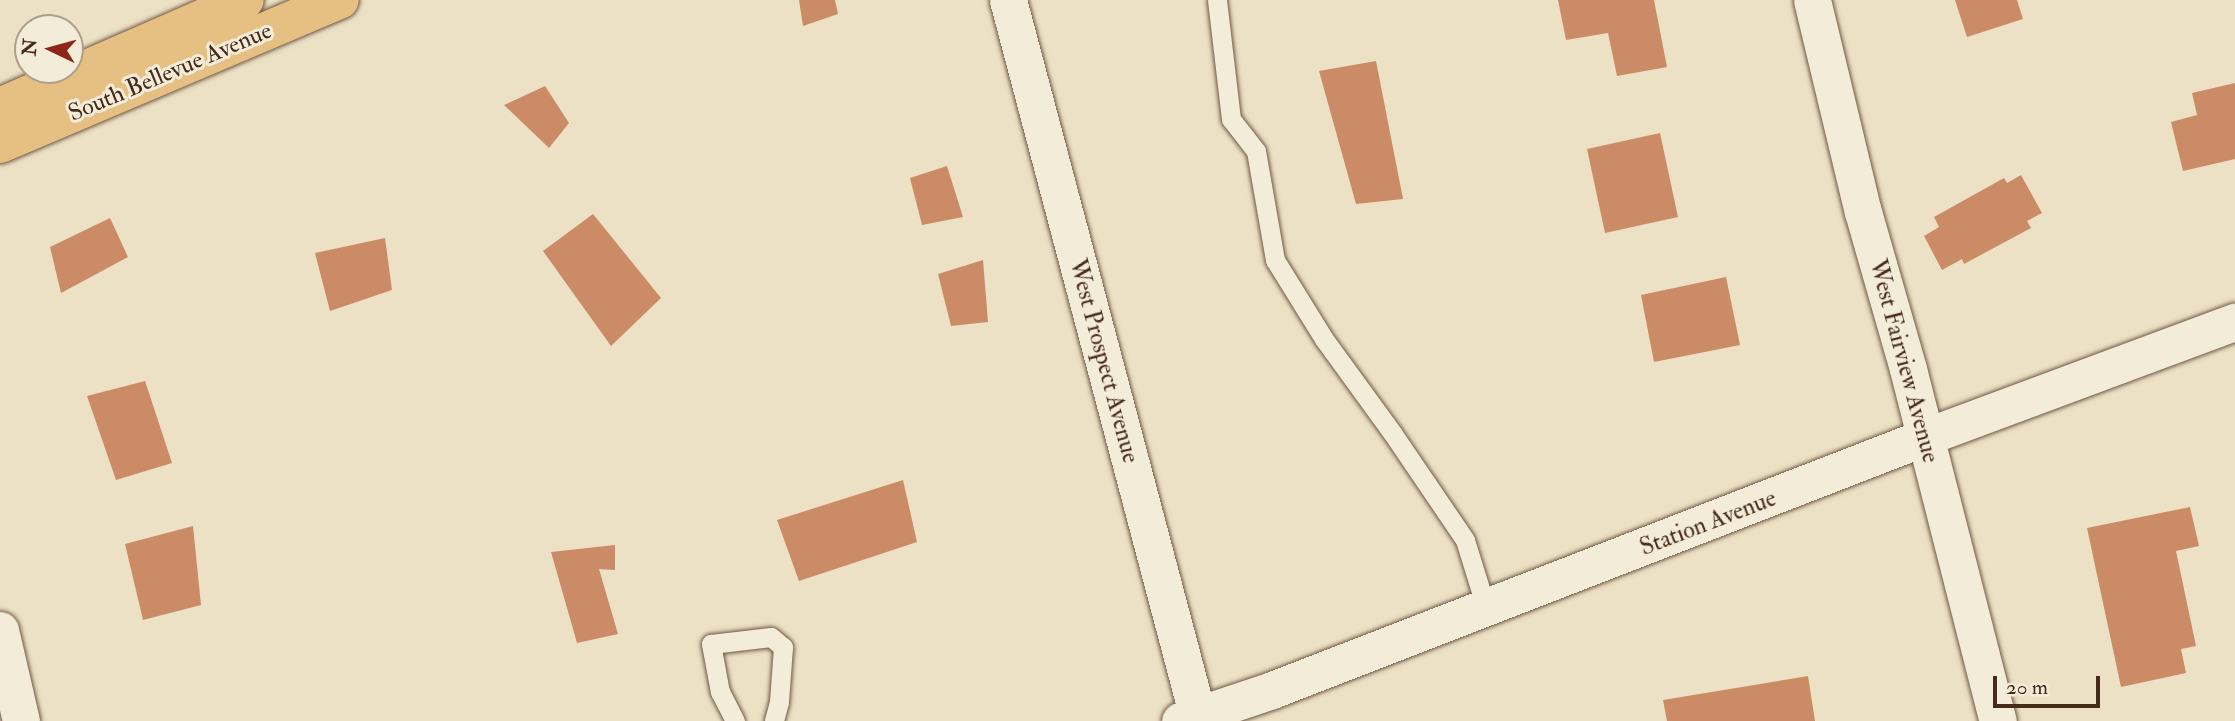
<!DOCTYPE html>
<html>
<head>
<meta charset="utf-8">
<style>
  body { margin:0 }
  #map { position:relative; width:2235px; height:721px; overflow:hidden; background:#ece1c4; font-family:"IM FELL Double Pica",serif }
  div>[style] { position:absolute }
  [style*='--x'] { left:calc(var(--x)*1px); top:calc(var(--y)*1px); width:calc(var(--w)*1px); rotate:calc(var(--a)*1deg) }
  .building>* { inset:0; background:#cc8b67 }
  .roads { filter:drop-shadow(0 0 2px #705844) drop-shadow(0 0 2px #705844) }
  .lane>* { height:19px; margin:-9.5px; padding:0 9.5px; transform-origin:9.5px; border-radius:9.5px; background:#f3ecd9 }
  .street>* { height:37px; margin:-18.5px; padding:0 18.5px; transform-origin:18.5px; border-radius:18.5px; background:#f3ecd9 }
  .primary>* { height:38px; margin:-19px; padding:0 19px; transform-origin:19px; border-radius:19px; background:#e6c082 }
  span { translate:-50% -50%; white-space:nowrap; text-align:center; line-height:1.15; -webkit-text-stroke:6px #f3ecd9; paint-order:stroke }
  .street-label { font-size:24px; color:#472a19 }
  .north { position:absolute; left:14px; top:14px; width:70px; height:70px; box-sizing:border-box; background:#f3ecd9; border:2px solid #ae9e8c; border-radius:50%; rotate:275deg; font-size:19px; font-weight:700; line-height:28px; text-align:center; color:#472a19 }
  .north::after { content:''; display:block; margin:auto; width:24px; height:32px; background:#8f2418; clip-path:polygon(50% 0,100% 100%,50% 72%,0 100%) }
  .scale { position:absolute; left:1993px; top:676px; width:107px; height:32px; box-sizing:border-box; border:4px solid #472a19; border-top:0; padding-left:9px; font-size:21px; line-height:24px; white-space:nowrap; color:#472a19; -webkit-text-stroke:5px #f3ecd9; paint-order:stroke }
</style>
</head>
<body>
<div id="map">
  <div class="building">
    <i style="clip-path:polygon(799px 0,835px 0,838px 14px,803px 26px)"></i>
    <i style="clip-path:polygon(1558px 0,1654px 0,1667px 67px,1617px 76px,1608px 33px,1566px 40px)"></i>
    <i style="clip-path:polygon(1955px 0,2017px 0,2023px 19px,1967px 37px)"></i>
    <i style="clip-path:polygon(1376px 61px,1403px 199px,1356px 204px,1319px 71px)"></i>
    <i style="clip-path:polygon(2235px 83px,2235px 159px,2183px 171px,2171px 122px,2197px 115px,2192px 93px)"></i>
    <i style="clip-path:polygon(545px 86px,569px 123px,549px 148px,504px 105px)"></i>
    <i style="clip-path:polygon(1660px 133px,1678px 217px,1605px 233px,1587px 149px)"></i>
    <i style="clip-path:polygon(947px 166px,963px 217px,922px 225px,910px 178px)"></i>
    <i style="clip-path:polygon(2021px 175px,2042px 213px,2027px 221px,2031px 228px,1964px 264px,1962px 259px,1942px 270px,1924px 236px,1939px 227px,1934px 217px,2004px 178px,2007px 183px)"></i>
    <i style="clip-path:polygon(593px 214px,661px 298px,611px 346px,543px 251px)"></i>
    <i style="clip-path:polygon(110px 218px,128px 257px,61px 293px,50px 247px)"></i>
    <i style="clip-path:polygon(385px 238px,392px 290px,330px 311px,315px 253px)"></i>
    <i style="clip-path:polygon(983px 260px,988px 322px,951px 326px,938px 274px)"></i>
    <i style="clip-path:polygon(1726px 277px,1740px 345px,1654px 362px,1641px 295px)"></i>
    <i style="clip-path:polygon(145px 381px,172px 463px,116px 480px,87px 396px)"></i>
    <i style="clip-path:polygon(903px 480px,917px 542px,799px 581px,777px 520px)"></i>
    <i style="clip-path:polygon(2190px 507px,2199px 546px,2176px 551px,2196px 646px,2181px 649px,2186px 673px,2121px 687px,2087px 528px)"></i>
    <i style="clip-path:polygon(193px 526px,201px 605px,143px 620px,125px 544px)"></i>
    <i style="clip-path:polygon(615px 545px,615px 570px,599px 569px,618px 634px,577px 643px,551px 552px)"></i>
    <i style="clip-path:polygon(1808px 676px,1815px 721px,1667px 721px,1663px 700px)"></i>
  </div>
  <div class="roads">
    <div class="lane">
      <i style="--x:1217;--y:0;--w:120;--a:83.3"></i>
      <i style="--x:1231;--y:119;--w:41;--a:52"></i>
      <i style="--x:1256;--y:151;--w:111;--a:80.1"></i>
      <i style="--x:1275;--y:260;--w:93;--a:58.2"></i>
      <i style="--x:1324;--y:339;--w:117;--a:54"></i>
      <i style="--x:1393;--y:434;--w:128;--a:55.8"></i>
      <i style="--x:1465;--y:540;--w:71;--a:72.8"></i>
      <i style="--x:735;--y:721;--w:33;--a:-117"></i>
      <i style="--x:720;--y:692;--w:49;--a:-100.6"></i>
      <i style="--x:711;--y:644;--w:60;--a:-6.7"></i>
      <i style="--x:771;--y:637;--w:16;--a:40"></i>
      <i style="--x:783;--y:647;--w:55;--a:94.2"></i>
      <i style="--x:779;--y:702;--w:20;--a:105"></i>
    </div>
    <div class="street">
      <i style="--x:1008;--y:0;--w:746;--a:75.16"></i>
      <i style="--x:1812;--y:0;--w:218;--a:76.5"></i>
      <i style="--x:1863;--y:212;--w:163;--a:74"></i>
      <i style="--x:1908;--y:369;--w:363;--a:75.7"></i>
      <i style="--x:0;--y:630;--w:93;--a:77"></i>
      <i style="--x:1180;--y:721;--w:97;--a:-18.6"></i>
      <i style="--x:1272;--y:690;--w:700;--a:-21.18"></i>
      <i style="--x:1925;--y:437;--w:331;--a:-20.4"></i>
    </div>
    <div class="primary">
      <i style="--x:0;--y:107;--w:267;--a:-23.6"></i>
      <i style="--x:0;--y:144;--w:369;--a:-23"></i>
    </div>
  </div>
  <div class="street-label">
    <span style="left:170px;top:72px;rotate:-23deg">South Bellevue Avenue</span>
    <span style="left:1104px;top:361px;rotate:75deg">West Prospect Avenue</span>
    <span style="left:1904px;top:361px;rotate:75deg">West Fairview Avenue</span>
    <span style="left:1708px;top:523px;rotate:-21deg">Station Avenue</span>
  </div>
  <div class="north">N</div>
  <div class="scale">20 m</div>
</div>
</body>
</html>
